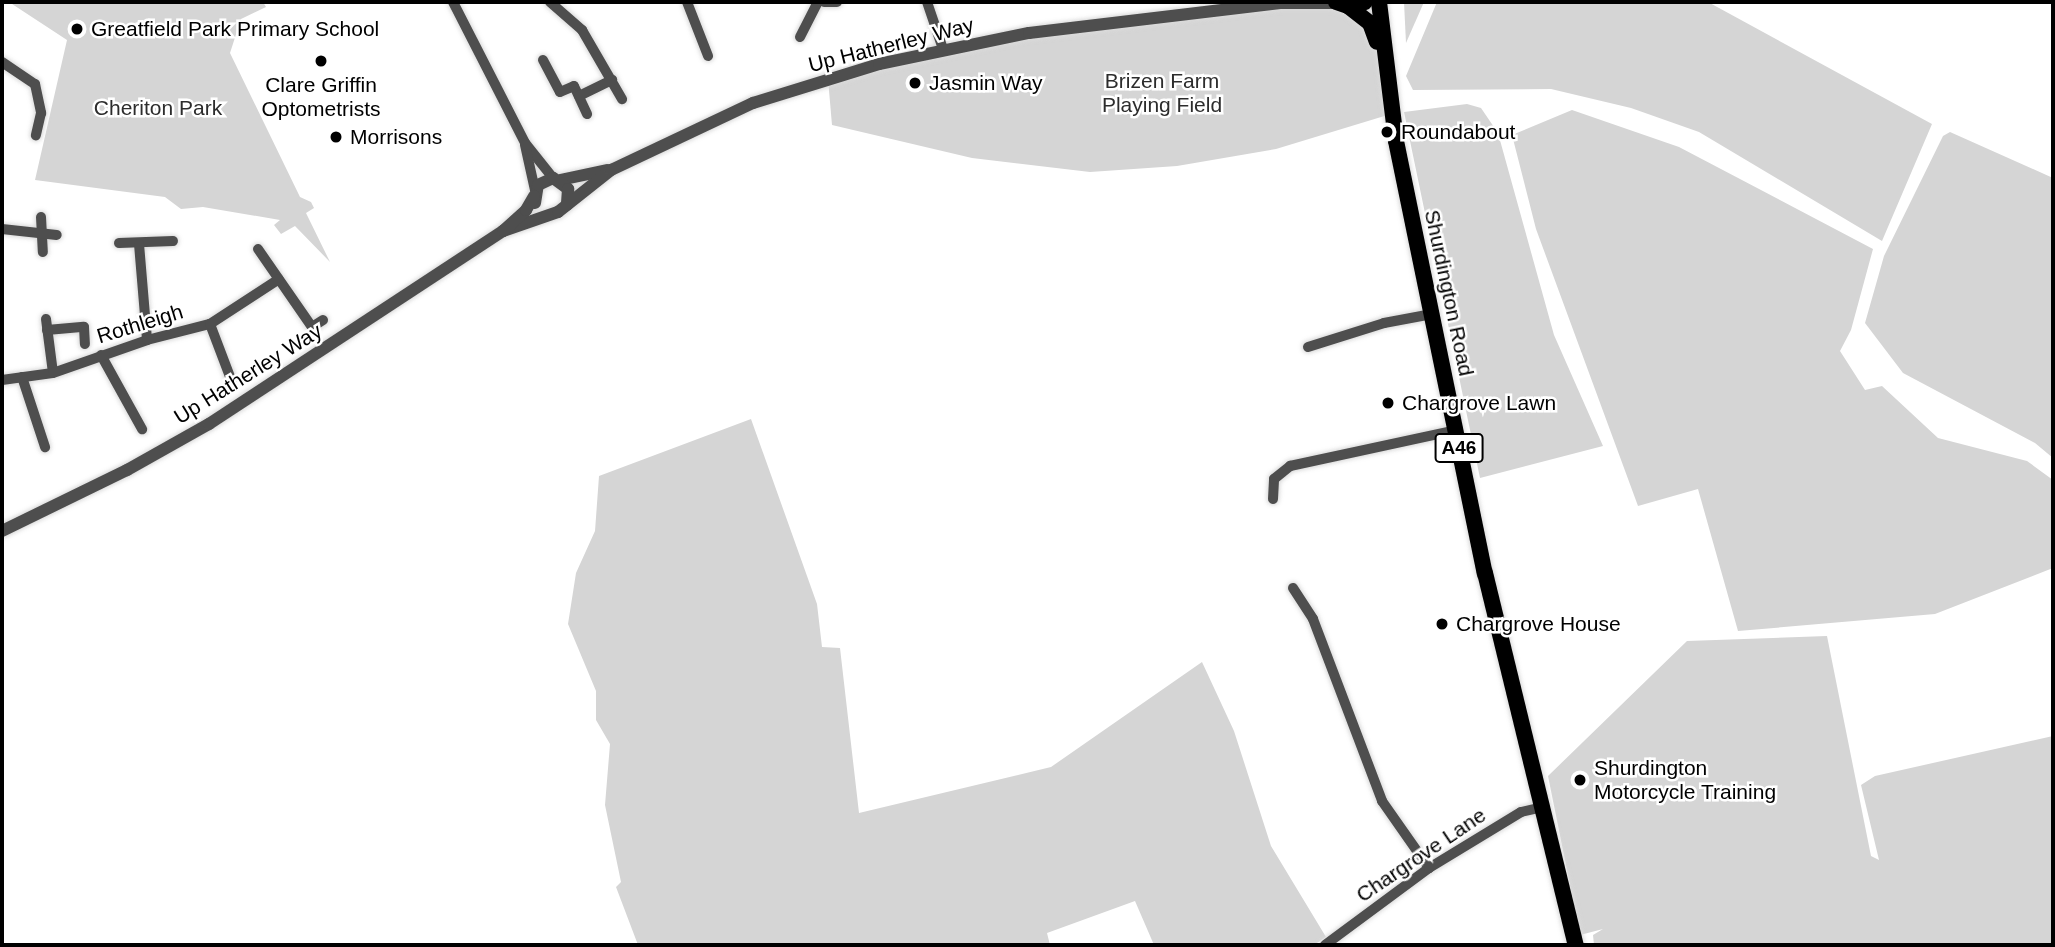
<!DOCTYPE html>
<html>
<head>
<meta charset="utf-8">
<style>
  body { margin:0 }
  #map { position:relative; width:2055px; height:947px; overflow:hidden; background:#fff; font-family:Helvetica,sans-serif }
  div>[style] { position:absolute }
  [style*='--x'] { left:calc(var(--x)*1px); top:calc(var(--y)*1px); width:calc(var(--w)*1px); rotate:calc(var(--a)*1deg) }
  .green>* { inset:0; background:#d5d5d5 }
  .roads { filter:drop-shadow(0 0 2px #dbdbdb) drop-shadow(0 0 2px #dbdbdb) }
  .minor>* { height:10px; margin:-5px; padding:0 5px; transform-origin:5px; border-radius:5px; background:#4e4e4e }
  .tertiary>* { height:12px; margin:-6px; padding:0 6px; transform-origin:6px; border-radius:6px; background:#4e4e4e }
  .primary>* { height:16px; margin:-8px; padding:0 8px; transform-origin:8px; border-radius:8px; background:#000 }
  .dots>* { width:19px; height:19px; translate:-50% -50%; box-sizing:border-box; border:4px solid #fff; border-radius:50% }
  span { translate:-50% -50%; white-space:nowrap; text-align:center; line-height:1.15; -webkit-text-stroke:5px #fff; paint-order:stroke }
  .shield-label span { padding:2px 5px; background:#fff; border:2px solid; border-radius:5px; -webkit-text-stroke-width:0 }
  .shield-label { font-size:19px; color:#000; font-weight:700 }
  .poi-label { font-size:21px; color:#000 }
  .left { translate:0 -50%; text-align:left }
  .street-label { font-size:21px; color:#000 }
  .park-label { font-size:21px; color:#2c2c2c }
  .frame { position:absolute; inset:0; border:4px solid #000; pointer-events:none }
</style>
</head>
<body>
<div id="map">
  <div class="green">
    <i style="clip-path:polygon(9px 2px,263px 2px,266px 7px,241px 19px,230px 53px,300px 197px,311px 202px,314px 208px,306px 213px,330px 262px,295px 226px,281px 234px,274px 225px,280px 220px,203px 207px,181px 209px,165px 197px,35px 180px,67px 40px)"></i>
    <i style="clip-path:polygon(1404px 2px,1424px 2px,1406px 43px)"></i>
    <i style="clip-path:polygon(1437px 2px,1708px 2px,1932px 124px,1882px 241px,1699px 132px,1631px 108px,1551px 89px,1413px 90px,1406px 76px)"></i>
    <i style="clip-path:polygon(1338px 3px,1370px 23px,1383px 57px,1391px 114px,1276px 149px,1177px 166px,1090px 172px,972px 158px,832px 125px,828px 79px,1029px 33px)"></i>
    <i style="clip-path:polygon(1467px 104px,1481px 108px,1498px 133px,1554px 335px,1603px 446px,1480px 478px,1404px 112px)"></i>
    <i style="clip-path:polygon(1572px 110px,1679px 147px,1873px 249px,1851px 330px,1840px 351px,1865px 390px,1882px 386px,1938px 438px,2027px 461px,2053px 480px,2053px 568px,1935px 614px,1738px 631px,1698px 489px,1638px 506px,1536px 229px,1512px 135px)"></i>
    <i style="clip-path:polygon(1950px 132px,2053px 178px,2053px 458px,2035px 443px,1903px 373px,1865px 323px,1884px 256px,1943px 136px)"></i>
    <i style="clip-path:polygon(751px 419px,817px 604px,822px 647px,840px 648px,859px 813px,1051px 767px,1202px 662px,1234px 731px,1271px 846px,1326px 937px,1314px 945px,1154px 945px,1135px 901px,1047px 933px,1050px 945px,638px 945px,616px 887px,621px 882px,605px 805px,610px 744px,596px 720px,596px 691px,568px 624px,576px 573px,595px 531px,599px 476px)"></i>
    <i style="clip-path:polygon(1827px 636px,1871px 856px,1879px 860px,1861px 785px,1875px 776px,2053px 736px,2053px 945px,1594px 945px,1593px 935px,1603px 929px,1580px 935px,1548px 776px,1687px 641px)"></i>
  </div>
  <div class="roads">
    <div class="minor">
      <i style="--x:453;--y:2;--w:158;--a:62.9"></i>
      <i style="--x:525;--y:143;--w:45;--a:51.3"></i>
      <i style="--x:550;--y:2;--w:43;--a:41.2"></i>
      <i style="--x:582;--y:30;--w:80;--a:59.9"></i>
      <i style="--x:687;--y:2;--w:58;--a:68.7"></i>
      <i style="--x:824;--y:2;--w:13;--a:0"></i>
      <i style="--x:927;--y:2;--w:50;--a:71.2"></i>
      <i style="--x:800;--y:37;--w:39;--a:-63"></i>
      <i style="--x:543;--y:60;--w:36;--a:62"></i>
      <i style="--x:560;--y:92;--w:15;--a:-23"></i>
      <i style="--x:574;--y:86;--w:31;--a:65"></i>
      <i style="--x:2;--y:62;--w:40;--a:34"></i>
      <i style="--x:35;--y:84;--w:30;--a:78"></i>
      <i style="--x:41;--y:113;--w:23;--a:103"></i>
      <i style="--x:579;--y:96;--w:37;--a:-26"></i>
      <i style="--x:525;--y:145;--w:46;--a:77.5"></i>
      <i style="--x:41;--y:217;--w:35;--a:87"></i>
      <i style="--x:2;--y:229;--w:55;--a:6.2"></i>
      <i style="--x:119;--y:243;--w:54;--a:-2.1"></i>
      <i style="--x:139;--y:244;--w:96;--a:85.2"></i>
      <i style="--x:258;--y:249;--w:95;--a:55.3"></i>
      <i style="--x:312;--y:327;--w:13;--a:-32"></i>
      <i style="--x:46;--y:319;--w:54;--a:82.6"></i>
      <i style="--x:210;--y:324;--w:62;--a:69.2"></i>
      <i style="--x:47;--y:330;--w:37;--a:-5"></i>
      <i style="--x:84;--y:327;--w:17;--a:87"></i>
      <i style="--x:1308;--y:347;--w:80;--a:-17.5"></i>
      <i style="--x:1384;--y:323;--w:49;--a:-10.6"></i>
      <i style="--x:101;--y:355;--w:85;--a:61"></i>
      <i style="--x:22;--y:377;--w:74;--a:71.8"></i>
      <i style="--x:2;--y:380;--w:51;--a:-7.8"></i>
      <i style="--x:53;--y:373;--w:100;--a:-19.3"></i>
      <i style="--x:147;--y:340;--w:65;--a:-14.3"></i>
      <i style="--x:210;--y:324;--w:82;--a:-33.1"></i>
      <i style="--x:1273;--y:499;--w:20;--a:-87"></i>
      <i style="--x:1274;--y:479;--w:21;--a:-39"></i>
      <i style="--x:1290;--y:466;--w:170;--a:-12.2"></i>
      <i style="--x:1293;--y:588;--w:37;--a:57"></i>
      <i style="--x:1313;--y:619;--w:195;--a:69.2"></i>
      <i style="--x:1382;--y:801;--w:82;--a:55"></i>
      <i style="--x:1325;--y:945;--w:129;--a:-36.5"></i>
      <i style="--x:1429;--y:868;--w:108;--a:-31.3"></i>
      <i style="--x:1521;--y:812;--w:22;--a:-13"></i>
    </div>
    <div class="tertiary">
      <i style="--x:560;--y:180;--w:48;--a:-12"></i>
      <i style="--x:535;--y:203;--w:18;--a:-81"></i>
      <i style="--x:538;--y:185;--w:17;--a:-25"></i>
      <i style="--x:553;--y:178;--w:19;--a:36"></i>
      <i style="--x:568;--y:189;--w:16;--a:94"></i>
      <i style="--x:503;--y:231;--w:58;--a:-19.1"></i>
      <i style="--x:558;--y:212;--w:68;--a:-38.4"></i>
      <i style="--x:611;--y:170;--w:157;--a:-25.3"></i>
      <i style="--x:753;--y:103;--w:132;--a:-17.2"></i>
      <i style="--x:879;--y:64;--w:153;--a:-11.7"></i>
      <i style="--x:1029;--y:33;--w:253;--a:-6.8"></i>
      <i style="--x:1280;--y:3;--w:58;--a:0"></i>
      <i style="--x:2;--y:531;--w:139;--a:-26"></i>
      <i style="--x:127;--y:470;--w:94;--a:-29.3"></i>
      <i style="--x:209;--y:424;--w:352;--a:-33.3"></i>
      <i style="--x:503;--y:231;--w:31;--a:-42"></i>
      <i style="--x:526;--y:210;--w:16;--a:-60"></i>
    </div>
    <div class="primary">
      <i style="--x:1336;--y:2;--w:13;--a:18"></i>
      <i style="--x:1348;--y:6;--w:17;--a:-13"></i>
      <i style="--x:1379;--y:2;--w:140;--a:83"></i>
      <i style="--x:1396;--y:141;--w:441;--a:78.4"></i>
      <i style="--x:1485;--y:573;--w:383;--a:76.3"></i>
      <i style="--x:1348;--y:6;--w:28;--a:38"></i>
      <i style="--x:1370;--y:23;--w:20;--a:70"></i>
    </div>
  </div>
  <div class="dots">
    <i style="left:77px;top:29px;background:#000"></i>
    <i style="left:321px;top:61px;background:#000"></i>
    <i style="left:915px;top:83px;background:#000"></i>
    <i style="left:1387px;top:132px;background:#000"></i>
    <i style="left:336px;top:137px;background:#000"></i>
    <i style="left:1388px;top:403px;background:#000"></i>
    <i style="left:1442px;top:624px;background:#000"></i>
    <i style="left:1580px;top:780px;background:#000"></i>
  </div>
  <div class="shield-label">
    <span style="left:1459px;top:448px">A46</span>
  </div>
  <div class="poi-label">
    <span class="left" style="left:91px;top:29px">Greatfield Park Primary School</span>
    <span class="left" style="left:929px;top:83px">Jasmin Way</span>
    <span style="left:321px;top:97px">Clare Griffin<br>Optometrists</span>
    <span class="left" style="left:1401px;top:132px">Roundabout</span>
    <span class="left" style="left:350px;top:137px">Morrisons</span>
    <span class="left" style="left:1402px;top:403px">Chargrove Lawn</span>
    <span class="left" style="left:1456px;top:624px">Chargrove House</span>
    <span class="left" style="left:1594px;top:780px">Shurdington<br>Motorcycle Training</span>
  </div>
  <div class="street-label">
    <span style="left:891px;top:45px;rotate:-14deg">Up Hatherley Way</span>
    <span style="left:1449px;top:293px;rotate:78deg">Shurdington Road</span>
    <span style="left:140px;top:324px;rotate:-17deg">Rothleigh</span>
    <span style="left:248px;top:374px;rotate:-32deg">Up Hatherley Way</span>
    <span style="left:1421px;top:855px;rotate:-34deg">Chargrove Lane</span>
  </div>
  <div class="park-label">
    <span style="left:1162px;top:93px">Brizen Farm<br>Playing Field</span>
    <span style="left:158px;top:108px">Cheriton Park</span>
  </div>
  <div class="frame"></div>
</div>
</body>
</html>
